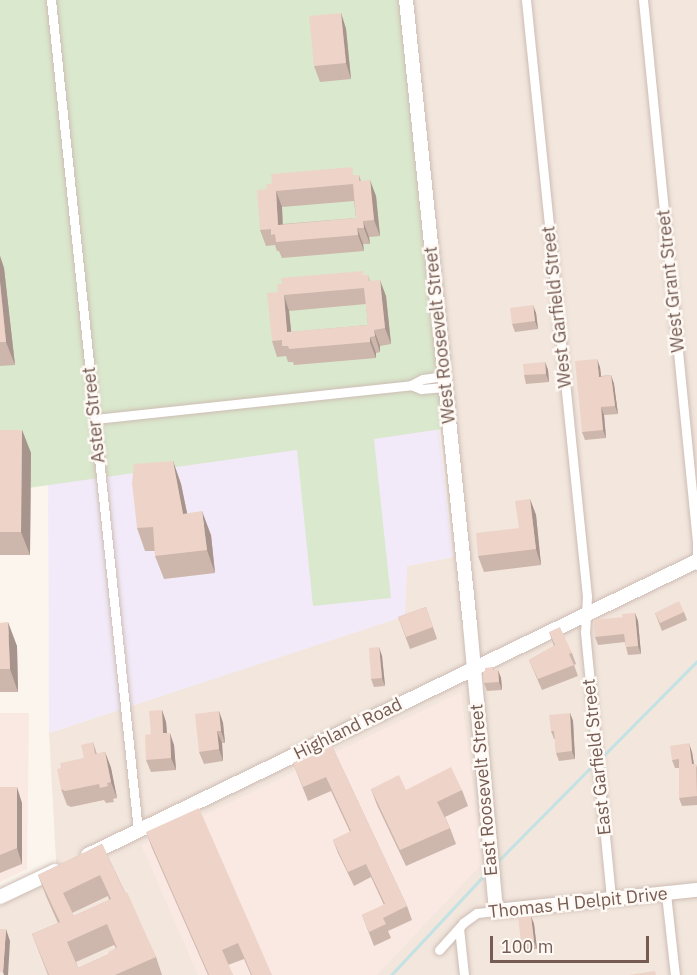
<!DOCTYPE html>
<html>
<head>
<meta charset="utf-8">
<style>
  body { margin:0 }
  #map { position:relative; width:697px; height:975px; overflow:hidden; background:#fbf5ee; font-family:"IBM Plex Sans",sans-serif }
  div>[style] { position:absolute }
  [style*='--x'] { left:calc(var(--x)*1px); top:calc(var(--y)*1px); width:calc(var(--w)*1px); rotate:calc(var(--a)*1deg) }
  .residential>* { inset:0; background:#f2e6dd }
  .commercial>* { inset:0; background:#fae8e3 }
  .education>* { inset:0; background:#f2eaf8 }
  .green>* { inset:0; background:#dae8cd }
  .stream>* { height:3px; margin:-1.5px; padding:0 1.5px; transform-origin:1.5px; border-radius:1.5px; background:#c3e2e4 }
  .roads { filter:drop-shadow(0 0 2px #cdbdb4) drop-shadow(0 0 2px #cdbdb4) }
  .street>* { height:9px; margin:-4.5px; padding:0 4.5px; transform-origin:4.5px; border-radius:4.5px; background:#fff }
  .secondary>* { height:14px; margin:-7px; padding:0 7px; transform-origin:7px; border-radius:7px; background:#fff }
  .wall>* { inset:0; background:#cdb6ac }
  .shaded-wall>* { inset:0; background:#a7948c }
  .building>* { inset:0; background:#eed4c8 }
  span { translate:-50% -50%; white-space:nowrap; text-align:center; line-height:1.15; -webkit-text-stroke:5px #fef9f4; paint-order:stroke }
  .street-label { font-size:18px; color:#755b52 }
  .scale { position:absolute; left:490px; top:936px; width:159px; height:27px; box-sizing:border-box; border:3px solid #755b52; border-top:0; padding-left:8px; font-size:18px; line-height:21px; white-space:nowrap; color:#755b52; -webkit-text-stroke:4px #fef9f4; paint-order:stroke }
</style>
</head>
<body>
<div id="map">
  <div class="residential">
    <i style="clip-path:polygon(399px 0,697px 0,697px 975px,0 975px,0 906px,57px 877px,49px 733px,404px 616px,407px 566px,453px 557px)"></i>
  </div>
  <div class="commercial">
    <i style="clip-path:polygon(461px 692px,483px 863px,377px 975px,198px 975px,141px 845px)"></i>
    <i style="clip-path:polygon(0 713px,29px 713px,27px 869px,0 882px)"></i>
  </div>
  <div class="education">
    <i style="clip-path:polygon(0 0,408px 155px,453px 557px,407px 566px,405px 616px,49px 733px,48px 447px)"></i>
  </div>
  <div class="green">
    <i style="clip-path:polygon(0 0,407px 0,449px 428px,374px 439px,391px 598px,313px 606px,297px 450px,0 492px)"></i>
  </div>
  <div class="stream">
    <i style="--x:601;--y:758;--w:136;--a:-45.3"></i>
    <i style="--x:497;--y:862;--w:141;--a:-45.3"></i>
    <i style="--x:391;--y:975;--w:142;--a:-47"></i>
  </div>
  <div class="roads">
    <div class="street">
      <i style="--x:51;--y:0;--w:835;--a:84.02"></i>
      <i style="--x:526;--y:0;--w:599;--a:84.16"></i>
      <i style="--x:587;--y:596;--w:36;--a:93"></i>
      <i style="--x:585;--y:632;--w:268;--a:84.4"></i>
      <i style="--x:643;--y:0;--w:545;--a:84.31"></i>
      <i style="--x:697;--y:542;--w:23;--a:90"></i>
      <i style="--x:411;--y:385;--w:11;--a:22"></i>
      <i style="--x:421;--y:389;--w:24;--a:-5"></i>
      <i style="--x:95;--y:419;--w:318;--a:-6.1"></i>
      <i style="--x:411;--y:385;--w:13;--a:-27"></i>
      <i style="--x:423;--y:379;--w:21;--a:-8"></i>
      <i style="--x:666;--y:894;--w:81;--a:83.7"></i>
      <i style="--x:459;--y:928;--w:47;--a:83.9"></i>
      <i style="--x:439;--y:950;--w:36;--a:-48"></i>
      <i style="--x:463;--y:923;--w:17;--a:-36"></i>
      <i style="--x:477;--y:913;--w:19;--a:-6"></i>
    </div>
    <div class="secondary">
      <i style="--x:406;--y:0;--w:628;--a:84.15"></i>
      <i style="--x:470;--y:625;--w:287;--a:84.8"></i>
      <i style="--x:496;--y:911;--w:202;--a:-6"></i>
      <i style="--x:88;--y:855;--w:676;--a:-25.77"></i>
      <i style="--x:0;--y:897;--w:61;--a:-25.3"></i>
    </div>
  </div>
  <div class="wall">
    <i style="clip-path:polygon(341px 13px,346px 29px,351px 79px,320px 82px,314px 66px)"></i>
    <i style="clip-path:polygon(evenodd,359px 175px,361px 181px,376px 196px,380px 236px,369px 237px,370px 244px,363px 244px,364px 251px,282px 258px,279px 251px,277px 251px,275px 245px,266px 246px,260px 230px,267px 189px,359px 175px,354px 201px,356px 218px,283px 224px,282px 207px,354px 201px)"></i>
    <i style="clip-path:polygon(0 256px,4px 268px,15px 365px,0 366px)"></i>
    <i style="clip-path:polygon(evenodd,365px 275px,368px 275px,370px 281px,386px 296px,391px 344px,380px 346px,380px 352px,376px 353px,376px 358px,294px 365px,293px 362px,288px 362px,286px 356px,277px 357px,272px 341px,278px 292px,365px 275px,366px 304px,368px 325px,291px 332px,289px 311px,366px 304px)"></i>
    <i style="clip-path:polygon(536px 313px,538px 329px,515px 332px,512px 324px)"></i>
    <i style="clip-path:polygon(545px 362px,548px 370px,549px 382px,526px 384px,524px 375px)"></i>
    <i style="clip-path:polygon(600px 367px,601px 376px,611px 375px,614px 384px,618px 414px,604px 415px,606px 438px,585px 440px,582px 432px)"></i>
    <i style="clip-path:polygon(0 430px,22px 430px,31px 453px,30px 555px,0 555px)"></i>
    <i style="clip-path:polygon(173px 461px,181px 484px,187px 513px,211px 535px,215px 573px,164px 579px,155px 556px,155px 551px,145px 551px,137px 528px)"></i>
    <i style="clip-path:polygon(530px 499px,536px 515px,541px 565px,484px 572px,478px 556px,519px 528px)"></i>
    <i style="clip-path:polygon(426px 607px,437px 639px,410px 649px,398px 617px)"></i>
    <i style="clip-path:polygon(684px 612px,687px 620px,662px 631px,655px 613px)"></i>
    <i style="clip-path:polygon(635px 613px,638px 621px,641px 654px,628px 655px,626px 647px,625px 642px,598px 645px,595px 637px,623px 617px)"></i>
    <i style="clip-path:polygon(0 623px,17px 646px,18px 692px,0 692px)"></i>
    <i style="clip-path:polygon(549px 632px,572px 653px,576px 664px,574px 665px,578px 676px,542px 690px,529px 660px,554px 646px)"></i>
    <i style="clip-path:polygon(382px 656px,385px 686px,374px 687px,371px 679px)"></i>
    <i style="clip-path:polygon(493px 667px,494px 670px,498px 670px,501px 678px,502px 690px,487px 691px,484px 683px,485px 671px)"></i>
    <i style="clip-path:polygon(162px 710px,166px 722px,167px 733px,174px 745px,176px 770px,151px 772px,146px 760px,151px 734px)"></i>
    <i style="clip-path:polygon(219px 711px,223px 723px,225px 743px,222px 743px,223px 761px,204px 764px,199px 752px)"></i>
    <i style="clip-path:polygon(570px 713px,573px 721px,575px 759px,559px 761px,556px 753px,555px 739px,554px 739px,551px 731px)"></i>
    <i style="clip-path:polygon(93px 742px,97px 754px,105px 752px,111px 768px,117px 798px,113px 799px,114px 802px,106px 803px,104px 800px,71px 807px,67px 805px,61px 789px,61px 768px,84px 758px)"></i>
    <i style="clip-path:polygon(332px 746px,407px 906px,412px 920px,388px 931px,391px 938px,374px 946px,362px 915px,384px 905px,371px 877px,354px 886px,338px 853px,333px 840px,350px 832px,331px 791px,308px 801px,293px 763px)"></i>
    <i style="clip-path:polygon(692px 752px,694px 764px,696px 764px,697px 768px,697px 805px,682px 806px,679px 798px,679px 768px,675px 768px,672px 760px)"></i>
    <i style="clip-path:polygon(0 787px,22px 803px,22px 864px,0 873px)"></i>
    <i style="clip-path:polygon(371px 789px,406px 790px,462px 790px,468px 806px,445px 817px,450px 828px,456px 844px,406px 866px,377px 805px)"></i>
    <i style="clip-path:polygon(146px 832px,272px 975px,251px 975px,244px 959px,228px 965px,233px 975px,208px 975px,152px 848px)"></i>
    <i style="clip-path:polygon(evenodd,102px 844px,156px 957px,162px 975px,48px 975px,32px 934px,58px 923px,46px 896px,38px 875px,102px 844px,108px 896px,109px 900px,74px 916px,72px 913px,108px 896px,102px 844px,114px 945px,116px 948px,109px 954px,78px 968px,76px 962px,114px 945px)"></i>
    <i style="clip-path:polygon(531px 916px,534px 924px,537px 949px,524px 950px,521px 942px)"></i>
  </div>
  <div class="shaded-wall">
    <i style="clip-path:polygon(341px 13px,346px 29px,351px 79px,346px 63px)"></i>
    <i style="clip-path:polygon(370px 180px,376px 196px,380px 236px,374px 220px)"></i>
    <i style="clip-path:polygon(276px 191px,282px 207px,283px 241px,278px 225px)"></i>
    <i style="clip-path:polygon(363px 221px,369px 237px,370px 244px,364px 228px)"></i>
    <i style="clip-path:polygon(357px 228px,363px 244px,364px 251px,358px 235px)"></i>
    <i style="clip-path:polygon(0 256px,4px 268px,15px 365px,6px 342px,0 282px)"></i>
    <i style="clip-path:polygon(380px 280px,386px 296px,391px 344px,385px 328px)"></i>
    <i style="clip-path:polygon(284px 295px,289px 311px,293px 348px,287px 332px)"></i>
    <i style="clip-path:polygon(533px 305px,536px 313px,538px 329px,535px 321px)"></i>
    <i style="clip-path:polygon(374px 330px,380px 346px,380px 352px,375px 336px)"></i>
    <i style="clip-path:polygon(370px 337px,376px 353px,376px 358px,370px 342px)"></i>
    <i style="clip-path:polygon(597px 359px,600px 367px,602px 385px,599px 377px)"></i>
    <i style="clip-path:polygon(545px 362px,548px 370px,549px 382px,546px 374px)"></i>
    <i style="clip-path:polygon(611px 375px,614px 384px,618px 414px,615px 406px)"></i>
    <i style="clip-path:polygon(601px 407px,604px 415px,606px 438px,603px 430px)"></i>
    <i style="clip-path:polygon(22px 430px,31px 453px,30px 555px,21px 532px)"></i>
    <i style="clip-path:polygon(173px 461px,181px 484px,192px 537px,183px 514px)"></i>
    <i style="clip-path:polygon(530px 499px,536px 515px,541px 565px,536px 549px)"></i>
    <i style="clip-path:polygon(202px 511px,211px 535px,215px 573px,207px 550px)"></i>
    <i style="clip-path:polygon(635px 613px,638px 621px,641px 654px,638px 646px)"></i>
    <i style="clip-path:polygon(8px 622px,17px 646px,18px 692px,10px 669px)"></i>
    <i style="clip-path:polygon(379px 647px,382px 656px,385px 686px,382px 678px)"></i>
    <i style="clip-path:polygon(498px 670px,501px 678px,502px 690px,499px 682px)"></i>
    <i style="clip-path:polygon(162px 710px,166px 722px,168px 745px,163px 733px)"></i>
    <i style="clip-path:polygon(219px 711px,223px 723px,225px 743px,221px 731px)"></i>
    <i style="clip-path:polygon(570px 713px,573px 721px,575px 759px,572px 751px)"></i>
    <i style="clip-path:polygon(217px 731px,222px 743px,223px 761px,219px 749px)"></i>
    <i style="clip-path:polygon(170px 733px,174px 745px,176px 770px,171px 758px)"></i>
    <i style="clip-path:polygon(689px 743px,692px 752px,695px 772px,692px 764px)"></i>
    <i style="clip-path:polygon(105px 752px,111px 768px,117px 798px,111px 782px)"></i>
    <i style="clip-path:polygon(17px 787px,22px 803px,22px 864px,17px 848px)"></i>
    <i style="clip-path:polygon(531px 916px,534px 924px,537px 949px,534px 941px)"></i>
    <i style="clip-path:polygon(6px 929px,10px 941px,8px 975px,4px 975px,3px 972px)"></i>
  </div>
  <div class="building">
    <i style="clip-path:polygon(341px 13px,346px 63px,314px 66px,309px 16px)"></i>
    <i style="clip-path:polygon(evenodd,353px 167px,353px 175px,359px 175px,359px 181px,370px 180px,374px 220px,363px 221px,364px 228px,357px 228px,358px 235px,276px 242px,275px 234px,271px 235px,271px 229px,260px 230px,257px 190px,267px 189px,266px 184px,272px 184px,271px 174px,353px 167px,353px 184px,356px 218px,278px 225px,276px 191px,353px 184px)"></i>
    <i style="clip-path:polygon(evenodd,363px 271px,363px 275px,368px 275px,369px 281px,380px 280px,385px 328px,374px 330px,375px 336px,370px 337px,370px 342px,289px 349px,288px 346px,282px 346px,282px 340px,272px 341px,267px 293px,278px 292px,277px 284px,282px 284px,281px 278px,363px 271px,364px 288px,368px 325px,287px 332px,284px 295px,364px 288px)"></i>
    <i style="clip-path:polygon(0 282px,6px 342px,0 342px)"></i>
    <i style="clip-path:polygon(533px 305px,535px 321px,512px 324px,510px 308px)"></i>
    <i style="clip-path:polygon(597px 359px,599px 377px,611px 375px,615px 406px,601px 407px,603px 430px,582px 432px,575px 361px)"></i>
    <i style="clip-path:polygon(545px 362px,546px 374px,524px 375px,523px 364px)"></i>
    <i style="clip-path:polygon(0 430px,22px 430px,21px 532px,0 532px)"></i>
    <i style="clip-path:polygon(173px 461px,183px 514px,202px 511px,207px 550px,155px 556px,153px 527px,137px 528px,132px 483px,134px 464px)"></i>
    <i style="clip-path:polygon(530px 499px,536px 549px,478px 556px,476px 533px,519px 528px,515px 501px)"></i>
    <i style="clip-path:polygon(679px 601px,684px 612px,660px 623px,655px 613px)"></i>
    <i style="clip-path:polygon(426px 607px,433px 627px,406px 637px,398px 617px)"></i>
    <i style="clip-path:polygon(635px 613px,638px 646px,626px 647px,624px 634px,595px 637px,593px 620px,623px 617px,622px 614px)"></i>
    <i style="clip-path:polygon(8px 622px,10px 669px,0 669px,0 623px)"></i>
    <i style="clip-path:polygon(560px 627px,572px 653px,569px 654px,574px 665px,538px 679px,529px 660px,555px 645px,549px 632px)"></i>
    <i style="clip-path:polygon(379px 647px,382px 678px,371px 679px,369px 648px)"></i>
    <i style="clip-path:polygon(493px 667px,493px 670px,498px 670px,499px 682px,484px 683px,483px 672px,485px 671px,485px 668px)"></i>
    <i style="clip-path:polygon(162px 710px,163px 733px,170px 733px,171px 758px,146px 760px,145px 735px,151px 734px,149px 711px)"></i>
    <i style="clip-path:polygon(219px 711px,221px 731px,217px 731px,219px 749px,199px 752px,195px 714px)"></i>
    <i style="clip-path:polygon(570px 713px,572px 751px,556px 753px,554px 731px,551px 731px,549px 715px)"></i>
    <i style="clip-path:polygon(93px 742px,95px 754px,105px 752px,111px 782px,107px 783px,108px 786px,100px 788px,99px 784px,65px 791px,61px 789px,57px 769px,61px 768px,60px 763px,84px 758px,81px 745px)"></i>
    <i style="clip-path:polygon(689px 743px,692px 764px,696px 764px,697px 796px,679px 798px,679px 759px,672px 760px,670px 746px)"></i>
    <i style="clip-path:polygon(332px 746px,407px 906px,383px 918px,386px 924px,369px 932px,362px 915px,385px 904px,366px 864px,348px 872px,333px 840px,351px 831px,326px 777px,303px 787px,293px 763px)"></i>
    <i style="clip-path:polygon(451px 767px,462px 790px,437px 802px,450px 828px,400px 850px,371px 789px,399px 775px,406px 790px)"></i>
    <i style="clip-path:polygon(0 787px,17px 787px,17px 848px,0 855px)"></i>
    <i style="clip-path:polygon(199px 808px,272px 975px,252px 975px,238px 943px,222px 950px,233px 975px,209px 975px,146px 832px)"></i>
    <i style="clip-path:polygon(evenodd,102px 844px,125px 893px,127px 892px,156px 957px,115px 975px,49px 975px,32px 934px,60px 922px,38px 875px,102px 844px,100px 875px,111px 899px,74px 916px,63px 893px,100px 875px,102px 844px,107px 924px,117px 948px,108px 952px,109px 954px,78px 968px,67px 942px,107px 924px)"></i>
    <i style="clip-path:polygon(531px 916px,534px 941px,521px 942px,518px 917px)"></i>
    <i style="clip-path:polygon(0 929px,6px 929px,3px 972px,0 972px)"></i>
    <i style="clip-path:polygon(655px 971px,656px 975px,629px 975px)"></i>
  </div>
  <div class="street-label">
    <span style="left:671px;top:281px;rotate:-96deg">West Grant Street</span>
    <span style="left:557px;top:307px;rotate:-96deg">West Garfield Street</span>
    <span style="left:440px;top:335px;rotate:-96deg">West Roosevelt Street</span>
    <span style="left:94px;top:415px;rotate:-96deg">Aster Street</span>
    <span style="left:348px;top:729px;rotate:-26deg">Highland Road</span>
    <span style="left:597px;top:757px;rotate:-96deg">East Garfield Street</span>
    <span style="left:484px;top:790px;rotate:-95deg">East Roosevelt Street</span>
    <span style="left:578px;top:903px;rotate:-6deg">Thomas H Delpit Drive</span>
  </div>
  <div class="scale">100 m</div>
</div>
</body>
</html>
